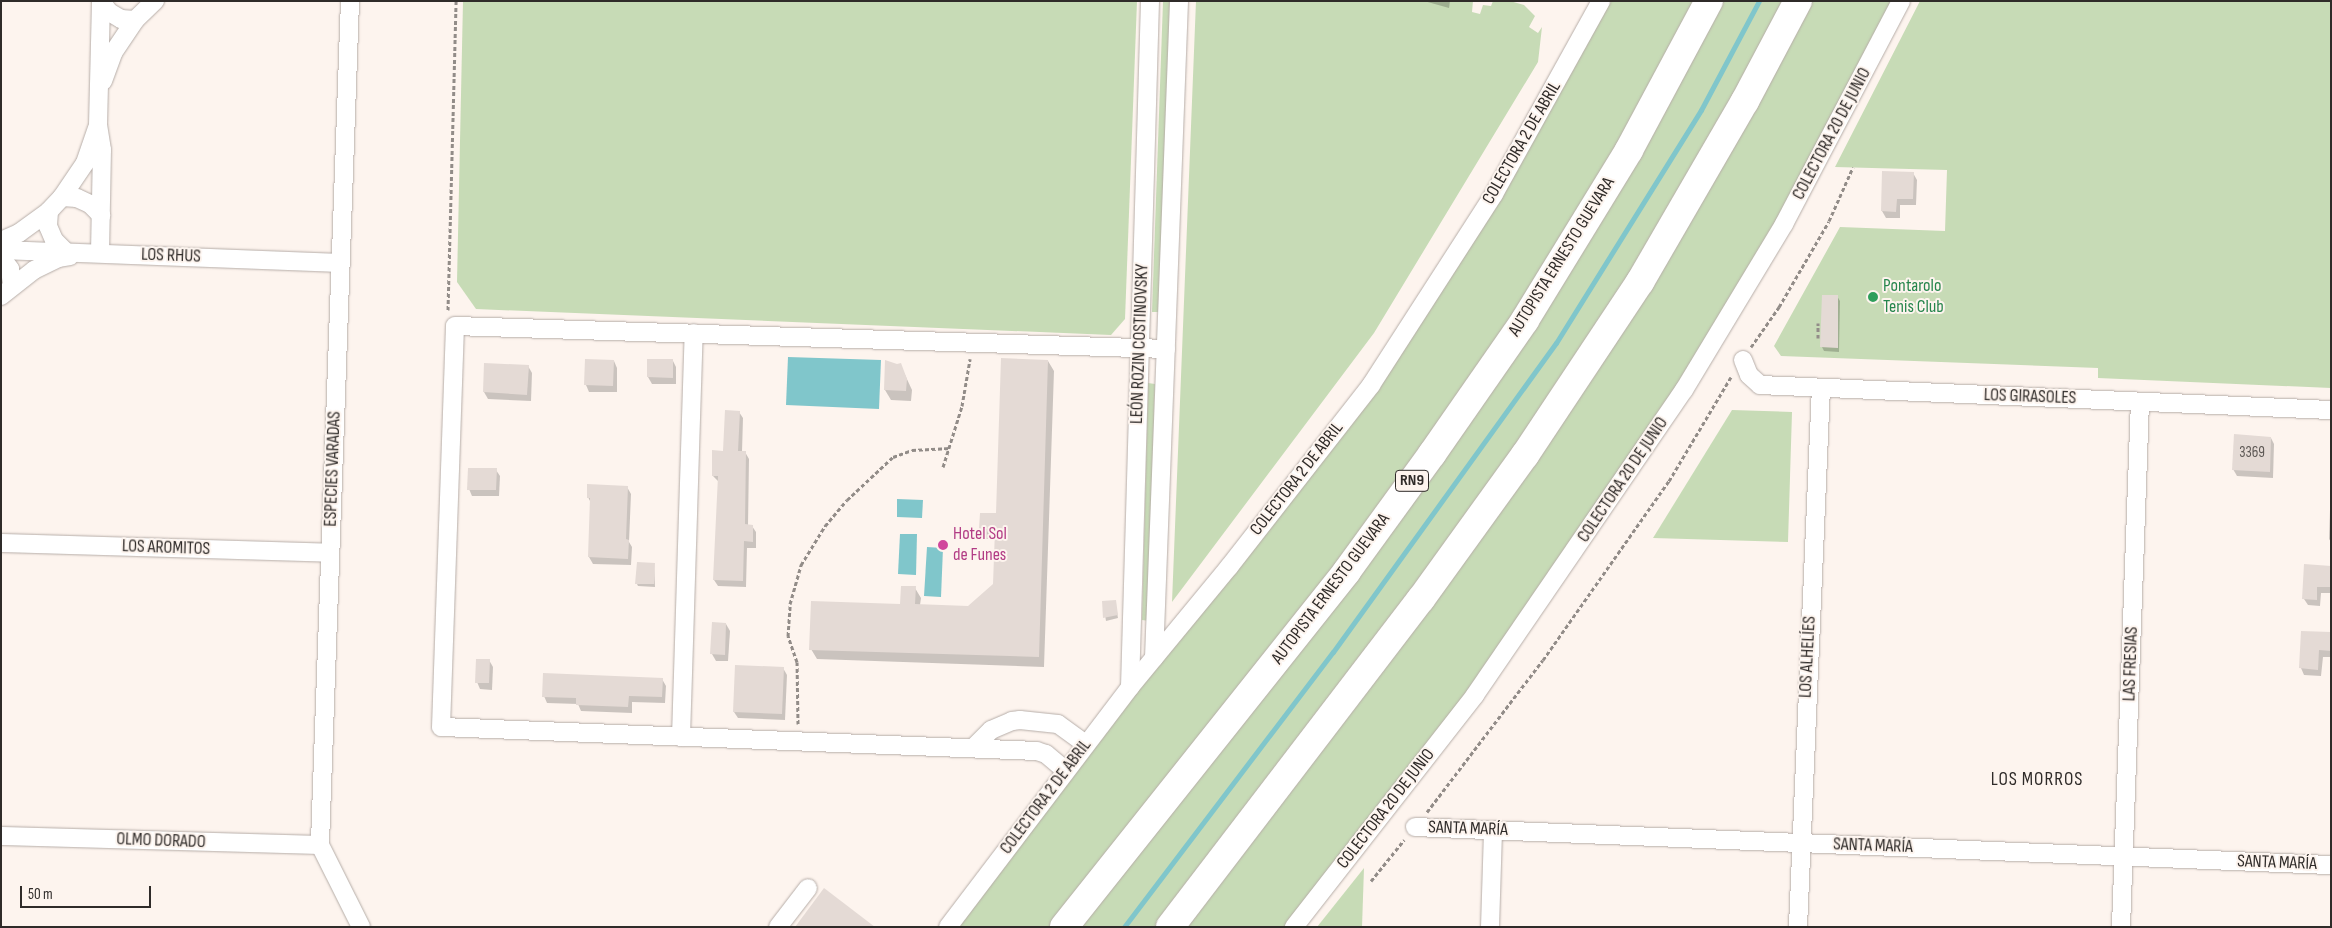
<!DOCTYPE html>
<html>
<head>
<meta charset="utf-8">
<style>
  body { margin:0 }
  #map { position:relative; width:2332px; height:928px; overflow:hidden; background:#fdf4ee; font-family:"Sofia Sans Condensed",sans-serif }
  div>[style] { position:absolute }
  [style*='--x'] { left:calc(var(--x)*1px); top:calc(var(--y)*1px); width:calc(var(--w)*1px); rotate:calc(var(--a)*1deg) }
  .green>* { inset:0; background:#c7dbb6 }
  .water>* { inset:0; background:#80c6cb }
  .shadow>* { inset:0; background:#0003 }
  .stream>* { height:5px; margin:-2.5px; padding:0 2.5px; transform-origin:2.5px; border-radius:2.5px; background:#80c6cb }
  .building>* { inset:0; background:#e4dad5 }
  .path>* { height:3px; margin-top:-1.5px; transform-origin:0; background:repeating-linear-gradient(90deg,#928c88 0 4px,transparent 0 6.5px) }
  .roads { filter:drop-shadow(0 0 1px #b6ada8) drop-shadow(0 0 1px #b6ada8) }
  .street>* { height:18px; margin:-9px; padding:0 9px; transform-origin:9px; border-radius:9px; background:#fff }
  .highway>* { height:28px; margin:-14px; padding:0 14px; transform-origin:14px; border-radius:14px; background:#fff }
  .dots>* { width:14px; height:14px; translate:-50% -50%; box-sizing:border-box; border:2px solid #fdf4ee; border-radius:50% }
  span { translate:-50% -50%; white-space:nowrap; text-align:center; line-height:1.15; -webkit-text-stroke:4px #fdf4ee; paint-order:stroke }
  .number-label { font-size:15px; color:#5c5754 }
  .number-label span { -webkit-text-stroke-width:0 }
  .shield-label span { padding:1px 4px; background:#fdf4ee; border:1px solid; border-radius:4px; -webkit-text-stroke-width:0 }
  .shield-label { font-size:16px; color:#2f2b29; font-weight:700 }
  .street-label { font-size:18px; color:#2f2b29 }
  .leisure-label { font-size:18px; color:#27864d }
  .left { translate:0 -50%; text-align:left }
  .hotel-label { font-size:18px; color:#b23c85 }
  .neighbourhood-label { font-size:19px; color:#2f2b29; letter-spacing:1px }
  .frame { position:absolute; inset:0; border:2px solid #2f2b29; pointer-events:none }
  .scale { position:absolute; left:20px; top:886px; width:131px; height:22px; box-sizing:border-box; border:2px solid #2f2b29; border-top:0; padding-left:6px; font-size:15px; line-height:18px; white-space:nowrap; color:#2f2b29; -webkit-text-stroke:4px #fdf4ee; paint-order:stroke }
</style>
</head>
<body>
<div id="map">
  <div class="green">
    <i style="clip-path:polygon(463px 1px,1137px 1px,1125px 319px,1111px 335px,476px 309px,457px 282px)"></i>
    <i style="clip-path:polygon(1163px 1px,1171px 1px,1159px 312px,1152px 312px)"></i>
    <i style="clip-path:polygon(1196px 1px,1473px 1px,1472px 12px,1480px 14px,1483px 5px,1491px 6px,1493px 1px,1510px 1px,1524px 5px,1535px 16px,1529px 27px,1538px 33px,1542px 27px,1538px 62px,1374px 333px,1172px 602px)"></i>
    <i style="clip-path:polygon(1601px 1px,1901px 1px,1815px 166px,1591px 528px,1294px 927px,948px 927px,1371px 385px)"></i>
    <i style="clip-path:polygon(1920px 1px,2331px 1px,2331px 388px,2098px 378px,2098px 368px,1781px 356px,1774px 346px,1840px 227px,1945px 231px,1947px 170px,1835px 167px)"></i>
    <i style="clip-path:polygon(1148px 383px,1155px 384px,1149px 621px,1142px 620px)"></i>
    <i style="clip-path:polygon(1732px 410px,1792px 412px,1788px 542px,1653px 538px)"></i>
    <i style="clip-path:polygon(1364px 868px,1362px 927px,1317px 927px)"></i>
  </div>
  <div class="water">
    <i style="clip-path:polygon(788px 357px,881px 360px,879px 409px,786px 405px)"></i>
    <i style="clip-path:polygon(897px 499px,923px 500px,922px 518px,897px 517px)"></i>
    <i style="clip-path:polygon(900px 534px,917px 534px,916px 575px,898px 574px)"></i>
    <i style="clip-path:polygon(927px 547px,943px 548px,941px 597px,924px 596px)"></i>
  </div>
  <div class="shadow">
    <i style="clip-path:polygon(1424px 1px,1450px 1px,1449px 8px)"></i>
    <i style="clip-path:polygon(1913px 173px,1917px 180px,1916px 205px,1900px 205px,1900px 218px,1886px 218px,1882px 211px)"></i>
    <i style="clip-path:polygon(1837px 296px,1840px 301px,1839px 352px,1824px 351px,1822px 347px)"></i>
    <i style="clip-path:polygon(614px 361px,617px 368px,617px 392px,589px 392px,586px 385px)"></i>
    <i style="clip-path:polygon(673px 361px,676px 367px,676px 384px,652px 384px,648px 377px)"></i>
    <i style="clip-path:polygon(1048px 361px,1054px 371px,1044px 667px,817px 659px,811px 649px,902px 605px,915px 588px,921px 598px,920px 605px,969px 607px,994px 584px,996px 539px,986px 539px,980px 528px,997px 515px)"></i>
    <i style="clip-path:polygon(485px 364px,528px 366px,532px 373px,531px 401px,488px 399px,484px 392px)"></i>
    <i style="clip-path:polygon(900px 364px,912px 390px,911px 401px,891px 400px,885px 390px)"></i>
    <i style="clip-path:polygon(739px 412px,743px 418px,742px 452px,745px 452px,749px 459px,748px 526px,752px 526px,756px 532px,756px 548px,747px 548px,746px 587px,718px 586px,714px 580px,719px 482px,713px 476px)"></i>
    <i style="clip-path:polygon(2271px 438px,2274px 444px,2273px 478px,2237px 476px,2233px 469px)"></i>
    <i style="clip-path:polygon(496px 470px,500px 476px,499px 496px,472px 496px,469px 489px)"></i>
    <i style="clip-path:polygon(627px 487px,631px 494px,629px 542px,632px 547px,631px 565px,593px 564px,589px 557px,591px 503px,588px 497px)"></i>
    <i style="clip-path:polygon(2330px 510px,2331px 510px,2331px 542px,2329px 539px)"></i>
    <i style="clip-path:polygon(654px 564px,655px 587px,638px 586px,637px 584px)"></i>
    <i style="clip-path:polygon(2331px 567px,2331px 593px,2321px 593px,2320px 606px,2308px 605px,2304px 599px)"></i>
    <i style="clip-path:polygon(1115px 601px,1118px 618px,1106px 621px,1103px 602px)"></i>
    <i style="clip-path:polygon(713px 624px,726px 624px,730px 631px,728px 661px,716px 661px,712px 654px)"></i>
    <i style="clip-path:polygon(2331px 633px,2331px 657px,2323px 657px,2321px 676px,2304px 675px,2301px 668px)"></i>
    <i style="clip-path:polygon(489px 660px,493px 667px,492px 690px,480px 689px,477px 682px)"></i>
    <i style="clip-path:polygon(783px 668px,787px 675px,785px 720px,738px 718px,734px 712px)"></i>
    <i style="clip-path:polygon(662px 679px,666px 686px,665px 703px,632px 702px,632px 713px,581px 711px,578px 704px,547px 703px,544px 696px)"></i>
  </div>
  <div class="stream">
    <i style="--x:1124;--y:927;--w:345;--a:-52.8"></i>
    <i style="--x:1333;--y:652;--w:381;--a:-54.2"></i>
    <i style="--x:1556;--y:343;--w:274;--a:-58.1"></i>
    <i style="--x:1701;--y:110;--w:123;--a:-62"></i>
  </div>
  <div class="building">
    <i style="clip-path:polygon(1882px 171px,1914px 172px,1913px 199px,1897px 199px,1896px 212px,1881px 211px)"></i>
    <i style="clip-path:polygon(1822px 295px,1838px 295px,1838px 348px,1820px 347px)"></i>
    <i style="clip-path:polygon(1001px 358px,1048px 360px,1039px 657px,809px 650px,811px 601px,900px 604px,901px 586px,916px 586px,915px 604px,968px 606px,993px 584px,995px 529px,979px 529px,980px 513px,996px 513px)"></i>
    <i style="clip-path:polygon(585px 359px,614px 360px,613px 386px,584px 385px)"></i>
    <i style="clip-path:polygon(647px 359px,673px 359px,673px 378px,647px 377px)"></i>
    <i style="clip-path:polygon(885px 360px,897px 364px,901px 363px,907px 379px,906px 391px,884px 390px)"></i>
    <i style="clip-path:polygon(484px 363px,529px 365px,527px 395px,483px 392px)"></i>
    <i style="clip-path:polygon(725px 410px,740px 411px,738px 451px,746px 451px,745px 524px,753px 525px,753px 542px,744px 541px,743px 581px,713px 580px,718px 476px,712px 476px,712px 450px,723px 451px)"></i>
    <i style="clip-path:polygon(2234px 434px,2271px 437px,2270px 472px,2232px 470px)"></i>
    <i style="clip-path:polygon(468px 468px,497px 468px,496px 490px,467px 490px)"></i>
    <i style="clip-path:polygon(587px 484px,628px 486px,626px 539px,629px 540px,628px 559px,588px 557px,590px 498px,587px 498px)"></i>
    <i style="clip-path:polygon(637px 562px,655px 563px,654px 584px,635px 584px)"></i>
    <i style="clip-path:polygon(2304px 564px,2331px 566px,2331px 587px,2317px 587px,2317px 600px,2302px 599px)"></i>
    <i style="clip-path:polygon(1116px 600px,1118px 615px,1103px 618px,1102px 601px)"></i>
    <i style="clip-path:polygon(712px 622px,726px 623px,725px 655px,710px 654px)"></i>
    <i style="clip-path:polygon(2301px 631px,2331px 632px,2331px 651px,2319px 650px,2318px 670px,2299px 668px)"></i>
    <i style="clip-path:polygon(476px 659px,490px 659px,489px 683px,475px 683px)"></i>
    <i style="clip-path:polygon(735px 665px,784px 667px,782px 714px,733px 712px)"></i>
    <i style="clip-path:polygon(543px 673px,663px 678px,662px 697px,629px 696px,628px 707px,576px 705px,576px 698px,542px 697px)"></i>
    <i style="clip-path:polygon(824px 888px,875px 927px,795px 927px)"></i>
  </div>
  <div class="path">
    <i style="--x:448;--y:310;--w:309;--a:-88.5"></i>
    <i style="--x:1818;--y:338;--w:15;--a:-90"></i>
    <i style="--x:1751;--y:347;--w:49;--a:-55"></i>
    <i style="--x:1779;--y:307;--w:99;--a:-59.8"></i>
    <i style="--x:1829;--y:221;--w:59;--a:-66"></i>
    <i style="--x:943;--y:467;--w:64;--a:-72.7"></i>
    <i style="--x:962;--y:406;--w:48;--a:-80.3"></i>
    <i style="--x:798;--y:724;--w:62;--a:-90.9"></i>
    <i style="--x:797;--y:662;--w:28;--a:-109"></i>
    <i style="--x:788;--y:636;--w:32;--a:-86"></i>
    <i style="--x:790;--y:604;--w:41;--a:-74.2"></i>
    <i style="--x:801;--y:565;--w:46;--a:-58.4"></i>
    <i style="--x:825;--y:526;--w:34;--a:-50"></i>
    <i style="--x:847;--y:500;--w:63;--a:-43.1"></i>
    <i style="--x:893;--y:457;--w:20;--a:-20"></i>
    <i style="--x:912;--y:450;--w:39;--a:-3"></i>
    <i style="--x:1427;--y:812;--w:191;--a:-52.7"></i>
    <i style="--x:1543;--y:660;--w:219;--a:-54.9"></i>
    <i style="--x:1669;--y:481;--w:121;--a:-59.2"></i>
    <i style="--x:1371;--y:881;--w:53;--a:-51.2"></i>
  </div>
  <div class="roads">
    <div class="street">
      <i style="--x:101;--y:1;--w:14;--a:54"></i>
      <i style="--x:109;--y:12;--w:14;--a:30"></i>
      <i style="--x:121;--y:19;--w:14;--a:4"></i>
      <i style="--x:350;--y:1;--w:845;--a:92.04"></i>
      <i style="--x:320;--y:845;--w:92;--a:63.4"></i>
      <i style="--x:103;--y:81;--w:30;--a:-70"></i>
      <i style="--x:113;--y:53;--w:40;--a:-56"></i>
      <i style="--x:135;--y:20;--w:28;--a:-44"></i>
      <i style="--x:62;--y:197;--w:15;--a:4"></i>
      <i style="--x:77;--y:198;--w:14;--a:25"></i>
      <i style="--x:90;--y:204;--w:16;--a:45"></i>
      <i style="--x:49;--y:211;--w:15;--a:94"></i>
      <i style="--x:48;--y:226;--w:15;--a:67"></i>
      <i style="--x:54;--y:240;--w:17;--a:45"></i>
      <i style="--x:1;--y:241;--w:20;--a:-24"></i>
      <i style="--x:19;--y:233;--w:37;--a:-36"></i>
      <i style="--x:49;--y:211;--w:19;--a:-47"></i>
      <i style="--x:62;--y:197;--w:41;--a:-55.9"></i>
      <i style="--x:85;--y:163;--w:37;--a:-71"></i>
      <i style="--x:1;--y:250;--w:340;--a:2.2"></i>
      <i style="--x:100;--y:253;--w:103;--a:-88.9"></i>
      <i style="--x:102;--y:150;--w:25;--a:-99"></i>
      <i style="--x:98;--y:125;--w:124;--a:-88.6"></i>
      <i style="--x:1;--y:257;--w:15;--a:53"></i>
      <i style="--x:10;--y:269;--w:17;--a:83"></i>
      <i style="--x:1;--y:296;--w:42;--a:-38.2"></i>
      <i style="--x:34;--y:270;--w:28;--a:-26"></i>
      <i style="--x:59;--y:258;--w:11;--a:-10"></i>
      <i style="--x:1743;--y:360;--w:16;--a:68"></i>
      <i style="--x:1749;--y:375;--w:15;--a:42"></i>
      <i style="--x:1760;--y:385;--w:572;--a:2.51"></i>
      <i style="--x:1;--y:543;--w:329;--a:1.7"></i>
      <i style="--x:1154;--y:658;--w:657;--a:-87.82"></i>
      <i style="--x:1130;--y:687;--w:686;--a:-88.33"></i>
      <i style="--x:681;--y:737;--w:404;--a:-88.2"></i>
      <i style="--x:974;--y:747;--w:24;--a:-45"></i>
      <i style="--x:991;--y:730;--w:23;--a:-23"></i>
      <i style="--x:1012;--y:721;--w:8;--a:-7"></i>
      <i style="--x:1020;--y:720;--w:38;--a:6"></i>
      <i style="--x:1058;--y:724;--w:34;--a:36"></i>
      <i style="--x:1065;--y:770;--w:25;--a:-140"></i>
      <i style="--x:1046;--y:754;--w:9;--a:-162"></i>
      <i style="--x:1037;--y:751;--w:596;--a:-177.69"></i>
      <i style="--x:441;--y:727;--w:401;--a:-88"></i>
      <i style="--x:455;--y:326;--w:711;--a:1.85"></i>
      <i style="--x:1415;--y:827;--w:917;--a:2.38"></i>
      <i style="--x:1;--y:836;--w:319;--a:1.6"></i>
      <i style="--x:778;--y:927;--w:49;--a:-52.4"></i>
      <i style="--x:948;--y:927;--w:301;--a:-52.8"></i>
      <i style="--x:1130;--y:687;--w:156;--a:-50.5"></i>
      <i style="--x:1229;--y:567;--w:231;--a:-52"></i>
      <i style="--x:1371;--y:385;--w:227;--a:-57.2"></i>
      <i style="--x:1494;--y:194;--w:221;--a:-61"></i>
      <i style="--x:1294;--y:927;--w:294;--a:-52"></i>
      <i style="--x:1475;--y:695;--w:370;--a:-55.6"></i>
      <i style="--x:1684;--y:390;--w:194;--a:-58.9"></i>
      <i style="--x:1784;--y:224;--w:252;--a:-62.3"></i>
      <i style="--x:1490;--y:927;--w:97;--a:-88.2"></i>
      <i style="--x:1798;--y:927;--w:539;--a:-87.56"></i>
      <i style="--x:2121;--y:927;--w:525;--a:-87.93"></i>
    </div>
    <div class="highway">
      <i style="--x:1064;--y:927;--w:455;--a:-51.5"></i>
      <i style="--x:1347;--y:571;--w:145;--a:-54"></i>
      <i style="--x:1432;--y:454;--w:163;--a:-55.2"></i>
      <i style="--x:1525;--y:320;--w:199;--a:-58.5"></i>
      <i style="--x:1629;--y:150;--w:169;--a:-61.8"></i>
      <i style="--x:1170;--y:927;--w:413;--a:-52.6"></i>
      <i style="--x:1421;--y:599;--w:178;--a:-54.2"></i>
      <i style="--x:1525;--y:455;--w:208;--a:-56.4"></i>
      <i style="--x:1640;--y:282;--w:209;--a:-59.9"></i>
      <i style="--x:1745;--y:101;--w:113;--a:-62.1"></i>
    </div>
  </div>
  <div class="dots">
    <i style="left:1873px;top:297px;background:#2e9e5b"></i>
    <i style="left:943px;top:545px;background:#d1479c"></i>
  </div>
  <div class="number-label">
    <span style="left:2252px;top:453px">3369</span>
  </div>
  <div class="shield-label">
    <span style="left:1412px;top:481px">RN9</span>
  </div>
  <div class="street-label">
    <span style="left:1832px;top:134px;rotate:-62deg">COLECTORA 20 DE JUNIO</span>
    <span style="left:1522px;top:143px;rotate:-60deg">COLECTORA 2 DE ABRIL</span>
    <span style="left:171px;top:256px;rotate:2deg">LOS RHUS</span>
    <span style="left:1562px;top:257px;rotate:-58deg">AUTOPISTA ERNESTO GUEVARA</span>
    <span style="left:1140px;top:344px;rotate:-88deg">LEÓN ROZIN COSTINOVSKY</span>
    <span style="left:2030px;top:397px;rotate:2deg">LOS GIRASOLES</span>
    <span style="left:333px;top:469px;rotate:-88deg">ESPECIES VARADAS</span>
    <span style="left:1297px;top:479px;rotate:-52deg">COLECTORA 2 DE ABRIL</span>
    <span style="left:1623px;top:480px;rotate:-56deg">COLECTORA 20 DE JUNIO</span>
    <span style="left:166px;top:548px;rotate:2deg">LOS AROMITOS</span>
    <span style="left:1331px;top:589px;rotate:-53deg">AUTOPISTA ERNESTO GUEVARA</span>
    <span style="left:1808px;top:657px;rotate:-87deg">LOS ALHELÍES</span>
    <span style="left:2131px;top:664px;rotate:-88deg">LAS FRESIAS</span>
    <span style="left:1046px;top:797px;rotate:-53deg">COLECTORA 2 DE ABRIL</span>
    <span style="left:1386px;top:809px;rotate:-52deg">COLECTORA 20 DE JUNIO</span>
    <span style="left:1468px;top:829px;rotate:2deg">SANTA MARÍA</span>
    <span style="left:161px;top:841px;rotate:2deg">OLMO DORADO</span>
    <span style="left:1873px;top:846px;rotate:2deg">SANTA MARÍA</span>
    <span style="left:2277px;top:863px;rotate:2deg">SANTA MARÍA</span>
  </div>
  <div class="leisure-label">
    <span class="left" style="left:1883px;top:297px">Pontarolo<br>Tenis Club</span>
  </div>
  <div class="hotel-label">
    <span class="left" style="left:953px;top:545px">Hotel Sol<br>de Funes</span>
  </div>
  <div class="neighbourhood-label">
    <span style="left:2037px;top:780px">LOS MORROS</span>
  </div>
  <div class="frame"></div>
  <div class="scale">50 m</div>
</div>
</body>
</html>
